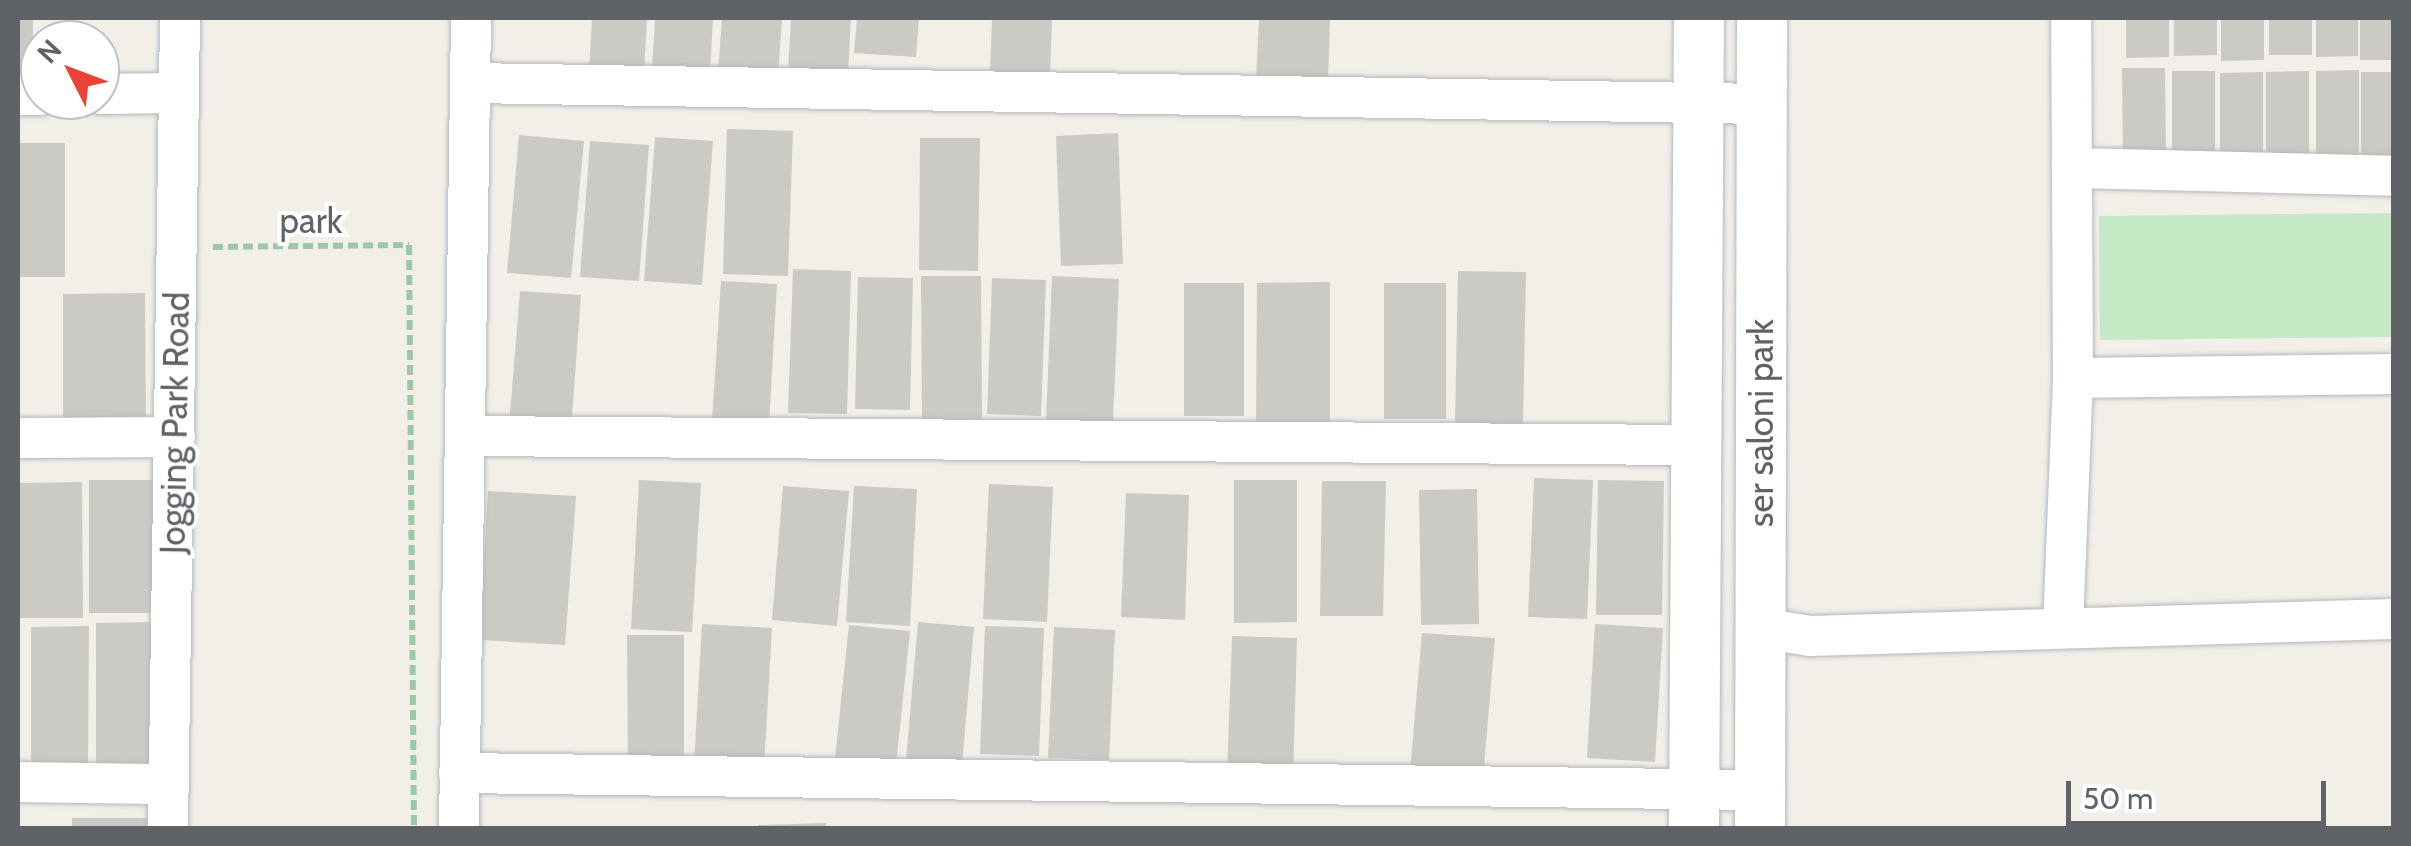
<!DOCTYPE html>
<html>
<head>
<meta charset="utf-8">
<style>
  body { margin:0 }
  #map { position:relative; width:2411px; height:846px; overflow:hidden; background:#f1efe8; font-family:Cabin,sans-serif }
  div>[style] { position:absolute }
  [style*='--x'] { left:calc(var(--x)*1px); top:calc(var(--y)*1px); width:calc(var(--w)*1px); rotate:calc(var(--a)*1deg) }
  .green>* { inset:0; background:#c5e8c5 }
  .building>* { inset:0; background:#cccac5 }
  .path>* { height:6px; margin-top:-3px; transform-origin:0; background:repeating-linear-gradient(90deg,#9cc7a9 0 10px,transparent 0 15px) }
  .roads { filter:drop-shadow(0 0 2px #b5b8bc) drop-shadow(0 0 2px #b5b8bc) }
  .minor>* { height:40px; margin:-20px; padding:0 20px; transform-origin:20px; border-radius:20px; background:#fff }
  .tertiary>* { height:50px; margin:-25px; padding:0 25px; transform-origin:25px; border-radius:25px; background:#fff }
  span { translate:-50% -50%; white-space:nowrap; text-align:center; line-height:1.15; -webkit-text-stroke:8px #fff; paint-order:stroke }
  .street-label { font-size:35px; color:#5f6368 }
  .frame { position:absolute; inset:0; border:20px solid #5f6368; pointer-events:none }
  .north { position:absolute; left:20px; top:20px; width:100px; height:100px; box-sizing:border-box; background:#fff; border:2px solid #bfc1c3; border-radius:50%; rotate:312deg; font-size:28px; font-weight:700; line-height:40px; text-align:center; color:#5f6368 }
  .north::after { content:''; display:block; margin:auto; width:35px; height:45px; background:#ea4335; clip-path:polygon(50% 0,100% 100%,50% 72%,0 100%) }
  .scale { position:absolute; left:2066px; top:781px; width:260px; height:45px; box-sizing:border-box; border:5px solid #5f6368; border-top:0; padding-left:12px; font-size:30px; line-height:35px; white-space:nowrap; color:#5f6368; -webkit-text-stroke:8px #fff; paint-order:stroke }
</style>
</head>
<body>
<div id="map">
  <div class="green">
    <i style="clip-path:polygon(2393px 213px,2393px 337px,2100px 340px,2099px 216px)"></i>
  </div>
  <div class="building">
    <i style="clip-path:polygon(18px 18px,33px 18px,33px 79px,18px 79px)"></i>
    <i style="clip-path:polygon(592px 18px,647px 18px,644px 72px,589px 68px)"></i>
    <i style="clip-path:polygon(655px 18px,713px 18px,710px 72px,652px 69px)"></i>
    <i style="clip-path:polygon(722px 18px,782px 18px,778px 76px,718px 72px)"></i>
    <i style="clip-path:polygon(791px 18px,851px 18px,848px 74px,788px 71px)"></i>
    <i style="clip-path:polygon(857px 18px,919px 18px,916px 57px,854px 53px)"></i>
    <i style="clip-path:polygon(992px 18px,1052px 18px,1050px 77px,990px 75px)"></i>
    <i style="clip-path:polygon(1259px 18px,1330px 18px,1328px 83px,1256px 81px)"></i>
    <i style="clip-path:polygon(2126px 18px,2169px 18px,2169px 57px,2126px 58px)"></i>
    <i style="clip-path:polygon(2174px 18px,2217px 18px,2217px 55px,2174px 56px)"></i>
    <i style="clip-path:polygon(2221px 18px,2264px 18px,2264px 60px,2221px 61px)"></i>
    <i style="clip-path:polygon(2269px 18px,2312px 18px,2312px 55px,2269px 55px)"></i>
    <i style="clip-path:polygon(2316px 18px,2358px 18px,2358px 56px,2316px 57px)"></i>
    <i style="clip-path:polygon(2360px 18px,2394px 18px,2394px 60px,2360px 60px)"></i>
    <i style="clip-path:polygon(2122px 68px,2165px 68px,2166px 160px,2123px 160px)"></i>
    <i style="clip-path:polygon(2359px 70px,2359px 162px,2316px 163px,2316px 71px)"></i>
    <i style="clip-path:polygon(2172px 71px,2215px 71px,2215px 163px,2172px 163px)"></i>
    <i style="clip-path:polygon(2309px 71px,2309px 163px,2266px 164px,2266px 72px)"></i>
    <i style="clip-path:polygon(2263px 72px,2263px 164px,2220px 165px,2220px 73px)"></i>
    <i style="clip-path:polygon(2361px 72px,2394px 72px,2394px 164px,2361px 164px)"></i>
    <i style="clip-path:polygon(727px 129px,793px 131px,788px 276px,723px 274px)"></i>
    <i style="clip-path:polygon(1118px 133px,1123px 264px,1061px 266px,1056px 136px)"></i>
    <i style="clip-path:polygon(519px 135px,584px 141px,571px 278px,507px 273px)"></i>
    <i style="clip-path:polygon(655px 137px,713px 141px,702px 285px,644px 281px)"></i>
    <i style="clip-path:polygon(920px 138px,980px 138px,978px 271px,919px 270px)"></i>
    <i style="clip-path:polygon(590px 141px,649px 145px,639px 281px,580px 277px)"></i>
    <i style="clip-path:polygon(18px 143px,65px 143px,65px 277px,18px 277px)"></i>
    <i style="clip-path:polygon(793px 269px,851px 271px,847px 414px,788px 413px)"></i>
    <i style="clip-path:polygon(1458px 271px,1526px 272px,1523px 424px,1455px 423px)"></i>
    <i style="clip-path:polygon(921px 276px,981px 276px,982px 419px,922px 420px)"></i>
    <i style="clip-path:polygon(1052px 276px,1119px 279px,1113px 423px,1046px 421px)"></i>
    <i style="clip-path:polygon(858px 277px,913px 278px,910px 410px,855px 409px)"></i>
    <i style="clip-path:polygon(992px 278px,1046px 280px,1041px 416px,987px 414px)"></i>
    <i style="clip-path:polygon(721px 281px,777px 284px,769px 425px,712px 421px)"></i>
    <i style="clip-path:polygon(1330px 282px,1330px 427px,1256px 427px,1257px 283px)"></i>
    <i style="clip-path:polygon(1184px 283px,1244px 283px,1244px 416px,1184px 416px)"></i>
    <i style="clip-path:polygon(1384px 283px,1446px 283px,1446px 419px,1384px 419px)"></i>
    <i style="clip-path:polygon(520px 291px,581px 295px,571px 430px,509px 426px)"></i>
    <i style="clip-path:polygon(145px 293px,146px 421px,63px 421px,63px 294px)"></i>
    <i style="clip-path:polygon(1534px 478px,1593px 480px,1587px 619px,1528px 617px)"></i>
    <i style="clip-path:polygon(89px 480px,160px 480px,160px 613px,89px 613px)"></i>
    <i style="clip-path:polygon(639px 480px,701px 483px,692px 632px,631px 629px)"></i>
    <i style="clip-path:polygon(1234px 480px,1297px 480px,1297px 622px,1234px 623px)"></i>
    <i style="clip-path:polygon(1598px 480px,1664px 481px,1662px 615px,1596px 615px)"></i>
    <i style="clip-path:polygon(1322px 481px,1386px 481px,1383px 616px,1320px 616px)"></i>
    <i style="clip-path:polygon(82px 482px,83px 618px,18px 618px,18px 483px)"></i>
    <i style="clip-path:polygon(989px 484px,1053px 487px,1047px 622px,983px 619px)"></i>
    <i style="clip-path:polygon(783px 486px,849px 491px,837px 626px,772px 620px)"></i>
    <i style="clip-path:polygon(854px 486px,917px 489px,910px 626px,846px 622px)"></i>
    <i style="clip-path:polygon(1477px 489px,1479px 624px,1421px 625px,1419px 490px)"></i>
    <i style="clip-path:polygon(488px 491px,576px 496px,565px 645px,479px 640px)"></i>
    <i style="clip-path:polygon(1126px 493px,1189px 495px,1185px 620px,1121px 617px)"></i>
    <i style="clip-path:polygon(158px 622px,157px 764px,96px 764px,96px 623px)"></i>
    <i style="clip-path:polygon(918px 622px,974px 627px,962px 765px,906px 760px)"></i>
    <i style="clip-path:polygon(702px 624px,772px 628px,764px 768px,694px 764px)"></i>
    <i style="clip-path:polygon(1595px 624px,1663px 628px,1655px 762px,1587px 758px)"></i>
    <i style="clip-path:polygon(849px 625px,910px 631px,895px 775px,834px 768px)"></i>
    <i style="clip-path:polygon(89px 626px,88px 766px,31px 766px,31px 627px)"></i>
    <i style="clip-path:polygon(985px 626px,1044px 628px,1039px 756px,980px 754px)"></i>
    <i style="clip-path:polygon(1054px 627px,1115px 630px,1109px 760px,1048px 758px)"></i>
    <i style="clip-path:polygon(1422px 633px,1495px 638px,1483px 778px,1410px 772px)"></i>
    <i style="clip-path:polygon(627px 635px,684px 635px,684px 768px,628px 768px)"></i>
    <i style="clip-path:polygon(1232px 636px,1297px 638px,1293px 777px,1227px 775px)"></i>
    <i style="clip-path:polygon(72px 818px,155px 818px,155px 828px,72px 828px)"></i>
    <i style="clip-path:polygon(826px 823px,826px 828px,758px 828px,758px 825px)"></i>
  </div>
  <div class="path">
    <i style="--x:213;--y:247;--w:196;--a:-0.6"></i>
    <i style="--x:409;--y:245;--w:583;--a:89.51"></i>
  </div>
  <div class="roads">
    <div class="minor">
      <i style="--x:470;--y:83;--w:1292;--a:0.93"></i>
      <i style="--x:100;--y:94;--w:78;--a:-0.7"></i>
      <i style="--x:18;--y:95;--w:22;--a:0"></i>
      <i style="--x:2075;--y:168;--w:319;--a:1.4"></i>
      <i style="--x:2073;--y:378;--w:321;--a:-0.7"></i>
      <i style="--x:465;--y:436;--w:1231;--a:0.42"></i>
      <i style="--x:18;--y:438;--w:157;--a:-0.4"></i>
      <i style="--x:1760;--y:628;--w:51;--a:9.1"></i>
      <i style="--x:1810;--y:636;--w:584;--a:-1.67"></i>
      <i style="--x:2063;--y:628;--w:250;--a:-87.7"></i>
      <i style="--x:2073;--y:378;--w:360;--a:-90.3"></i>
      <i style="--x:459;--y:773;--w:1301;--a:0.75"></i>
      <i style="--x:18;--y:782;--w:151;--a:0.8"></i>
      <i style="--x:168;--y:828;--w:810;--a:-89.15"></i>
      <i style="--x:459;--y:828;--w:810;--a:-89.15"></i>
    </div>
    <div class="tertiary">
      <i style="--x:1694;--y:828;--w:810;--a:-89.65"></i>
      <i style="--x:1760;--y:828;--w:810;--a:-89.86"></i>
    </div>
  </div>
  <div class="street-label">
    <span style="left:311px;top:221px">park</span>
    <span style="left:175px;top:423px;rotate:-89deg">Jogging Park Road</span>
    <span style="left:1761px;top:423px;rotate:-90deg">ser saloni park</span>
  </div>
  <div class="frame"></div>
  <div class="north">N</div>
  <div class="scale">50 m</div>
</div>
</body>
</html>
